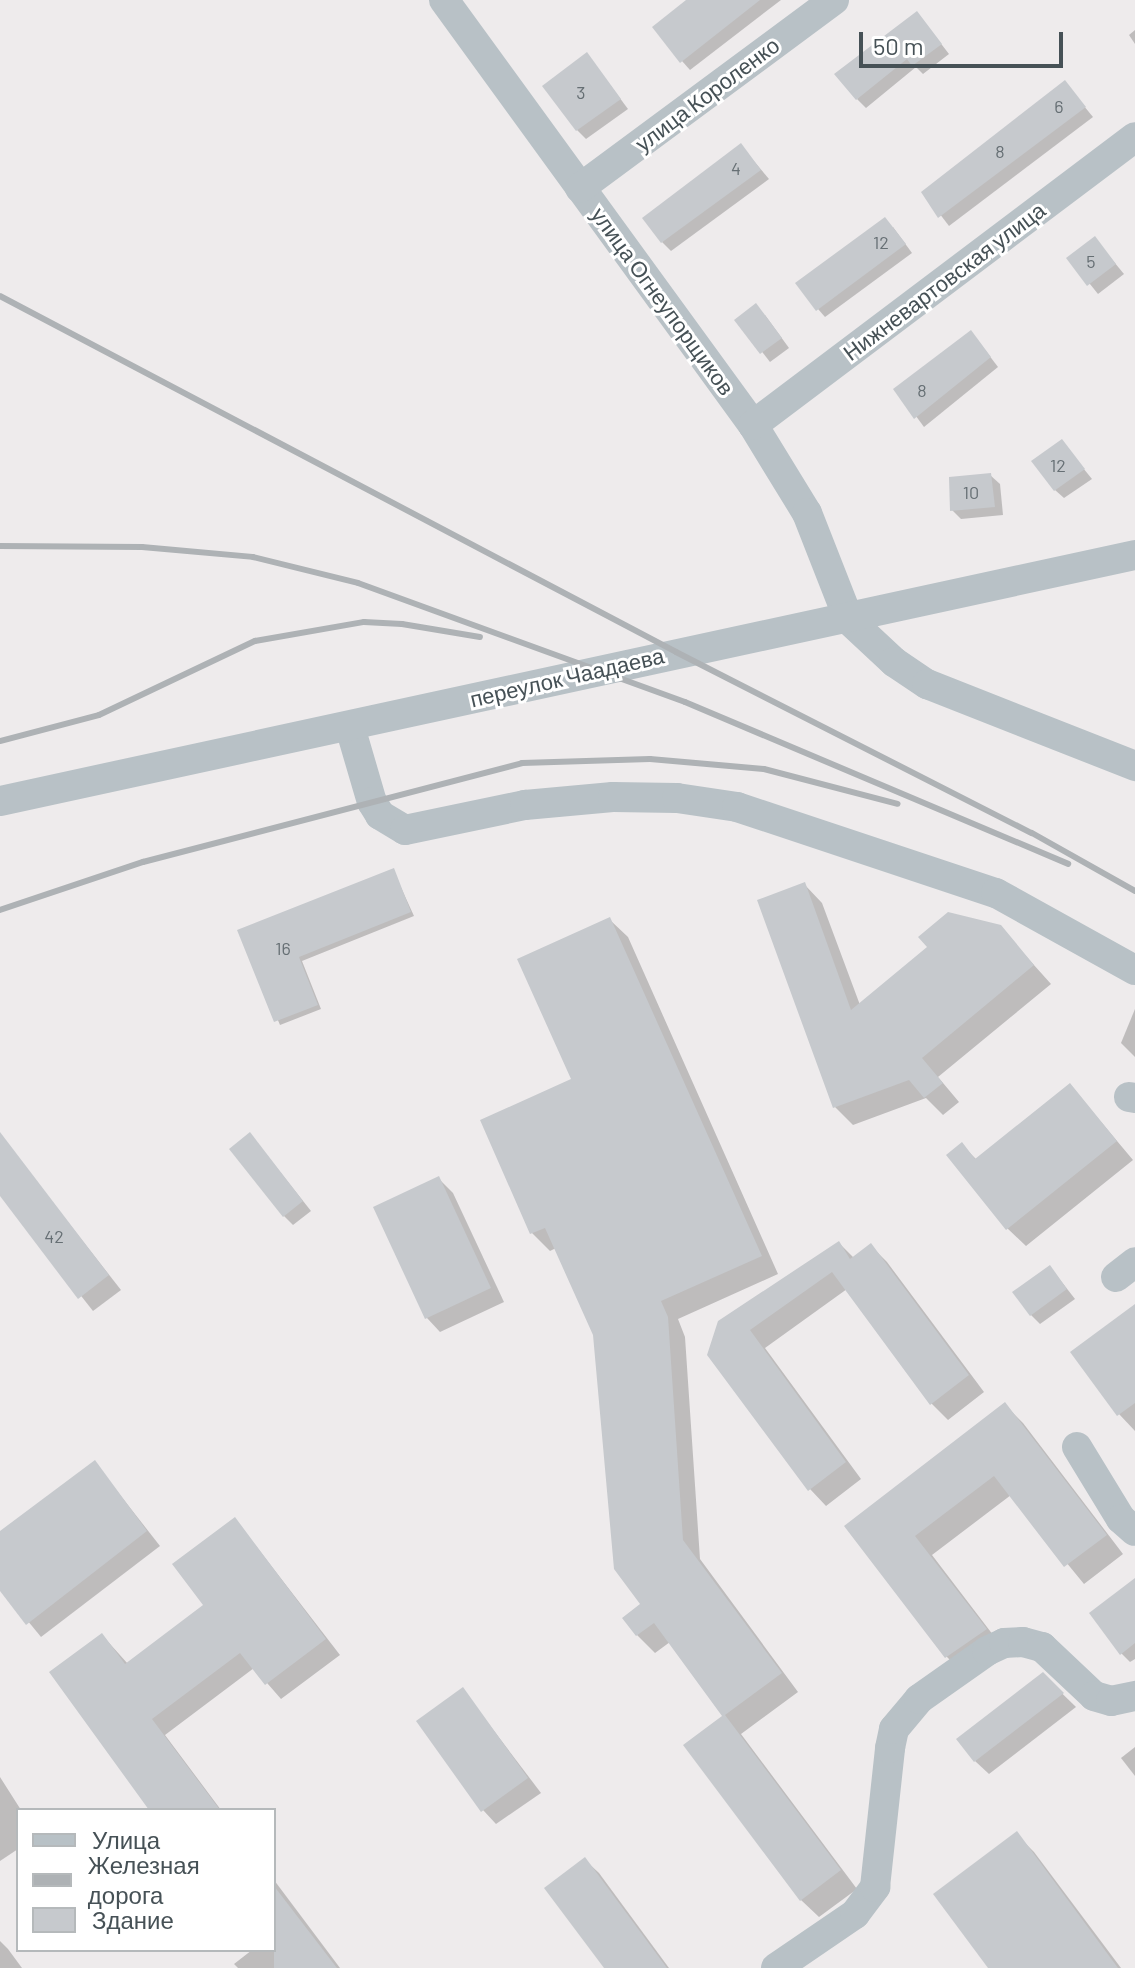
<!DOCTYPE html>
<html>
<head>
<meta charset="utf-8">
<style>
  body { margin:0 }
  #map { position:relative; width:1135px; height:1968px; overflow:hidden; background:#eeebec; font-family:Barlow,sans-serif }
  div>[style] { position:absolute }
  [style*='--x'] { left:calc(var(--x)*1px); top:calc(var(--y)*1px); width:calc(var(--w)*1px); rotate:calc(var(--a)*1deg) }
  .shadow>* { inset:0; background:#0003 }
  .building>* { inset:0; background:#c6c9cd }
  .minor>* { height:30px; margin:-15px; padding:0 15px; transform-origin:15px; border-radius:15px; background:#b8c1c6 }
  .rail>* { height:6px; margin:-3px; padding:0 3px; transform-origin:3px; border-radius:3px; background:#aeb2b5 }
  span { translate:-50% -50%; white-space:nowrap; text-align:center; line-height:1.15; -webkit-text-stroke:6px #fff; paint-order:stroke }
  .number-label { font-size:18px; color:#666f74 }
  .number-label span { -webkit-text-stroke-width:0 }
  .street-label { font-size:22px; color:#465156 }
  .legend { position:absolute; left:16px; top:1808px; width:260px; height:144px; box-sizing:border-box; background:#fff; border:2px solid #b5b9bb; margin:0; padding:10px 14px; list-style:none; font-size:24px; color:#465156 }
  .legend li { display:flex; align-items:center; gap:16px; height:40px }
  .legend b { width:40px; border:2px solid #b5b9bb }
  .scale { position:absolute; left:859px; top:32px; width:204px; height:36px; box-sizing:border-box; border:4px solid #465156; border-top:0; padding-left:10px; font-size:24px; line-height:28px; white-space:nowrap; color:#465156; -webkit-text-stroke:6px #fff; paint-order:stroke }
</style>
</head>
<body>
<div id="map">
  <div class="shadow">
    <i style="clip-path:polygon(689px 0,781px 0,690px 70px,682px 61px)"></i>
    <i style="clip-path:polygon(925px 23px,949px 54px,923px 74px,916px 67px,866px 108px,857px 99px)"></i>
    <i style="clip-path:polygon(1135px 30px,1135px 44px,1129px 35px)"></i>
    <i style="clip-path:polygon(587px 54px,628px 109px,586px 139px,577px 130px)"></i>
    <i style="clip-path:polygon(1065px 83px,1093px 117px,949px 226px,923px 192px)"></i>
    <i style="clip-path:polygon(741px 146px,769px 179px,671px 251px,662px 242px)"></i>
    <i style="clip-path:polygon(893px 227px,912px 253px,825px 317px,818px 309px)"></i>
    <i style="clip-path:polygon(1095px 239px,1124px 274px,1098px 294px,1069px 258px)"></i>
    <i style="clip-path:polygon(765px 315px,789px 348px,770px 362px,737px 320px)"></i>
    <i style="clip-path:polygon(979px 342px,998px 367px,924px 427px,896px 389px)"></i>
    <i style="clip-path:polygon(1062px 442px,1092px 479px,1064px 498px,1055px 490px)"></i>
    <i style="clip-path:polygon(990px 475px,1000px 484px,1003px 515px,961px 519px,952px 510px)"></i>
    <i style="clip-path:polygon(393px 870px,414px 916px,302px 961px,321px 1009px,280px 1025px,240px 931px)"></i>
    <i style="clip-path:polygon(804px 884px,822px 903px,860px 1005px,1000px 927px,1051px 984px,938px 1077px,959px 1102px,943px 1115px,926px 1098px,853px 1125px,835px 1107px)"></i>
    <i style="clip-path:polygon(610px 920px,628px 937px,778px 1274px,678px 1319px,685px 1337px,700px 1559px,798px 1692px,741px 1734px,857px 1889px,819px 1917px,801px 1900px,725px 1716px,670px 1642px,655px 1653px,637px 1635px,643px 1605px,595px 1335px,556px 1248px,550px 1251px,532px 1233px,574px 1080px)"></i>
    <i style="clip-path:polygon(1135px 1009px,1135px 1057px,1121px 1043px)"></i>
    <i style="clip-path:polygon(1070px 1085px,1133px 1160px,1026px 1246px,1007px 1228px,962px 1145px,977px 1160px)"></i>
    <i style="clip-path:polygon(6px 1143px,121px 1290px,93px 1311px,0 1193px,0 1148px)"></i>
    <i style="clip-path:polygon(258px 1144px,311px 1211px,293px 1225px,284px 1216px)"></i>
    <i style="clip-path:polygon(439px 1179px,453px 1193px,504px 1302px,440px 1332px,427px 1318px)"></i>
    <i style="clip-path:polygon(839px 1243px,854px 1258px,871px 1246px,887px 1262px,984px 1392px,948px 1420px,931px 1403px,847px 1289px,765px 1348px,861px 1479px,826px 1506px,810px 1489px,709px 1355px)"></i>
    <i style="clip-path:polygon(1050px 1267px,1075px 1299px,1040px 1324px,1031px 1315px)"></i>
    <i style="clip-path:polygon(1135px 1306px,1135px 1431px,1119px 1414px)"></i>
    <i style="clip-path:polygon(1004px 1404px,1023px 1423px,1123px 1554px,1084px 1584px,1011px 1495px,932px 1555px,1003px 1648px,965px 1675px,947px 1657px,846px 1526px)"></i>
    <i style="clip-path:polygon(95px 1463px,160px 1546px,41px 1637px,0 1587px,0 1534px)"></i>
    <i style="clip-path:polygon(235px 1519px,340px 1655px,281px 1699px,254px 1668px,165px 1735px,221px 1810px,153px 1810px,102px 1635px,128px 1664px,206px 1606px)"></i>
    <i style="clip-path:polygon(1135px 1581px,1135px 1659px,1130px 1662px,1121px 1653px)"></i>
    <i style="clip-path:polygon(1043px 1675px,1076px 1707px,989px 1774px,975px 1761px)"></i>
    <i style="clip-path:polygon(463px 1690px,541px 1793px,496px 1824px,483px 1810px)"></i>
    <i style="clip-path:polygon(1135px 1747px,1135px 1776px,1121px 1758px)"></i>
    <i style="clip-path:polygon(0 1777px,21px 1810px,18px 1810px,18px 1849px,0 1861px)"></i>
    <i style="clip-path:polygon(1016px 1834px,1034px 1852px,1121px 1968px,991px 1968px)"></i>
    <i style="clip-path:polygon(585px 1860px,599px 1873px,669px 1968px,606px 1968px)"></i>
    <i style="clip-path:polygon(274px 1880px,340px 1968px,238px 1968px,234px 1964px,252px 1950px,274px 1950px)"></i>
    <i style="clip-path:polygon(0 1941px,8px 1949px,22px 1968px,0 1968px)"></i>
  </div>
  <div class="building">
    <i style="clip-path:polygon(686px 0,760px 0,680px 63px,652px 27px)"></i>
    <i style="clip-path:polygon(917px 11px,942px 44px,912px 66px,907px 59px,856px 100px,834px 74px)"></i>
    <i style="clip-path:polygon(587px 52px,621px 99px,576px 131px,542px 86px)"></i>
    <i style="clip-path:polygon(1065px 80px,1086px 107px,938px 218px,921px 192px)"></i>
    <i style="clip-path:polygon(741px 143px,761px 170px,661px 243px,642px 218px)"></i>
    <i style="clip-path:polygon(885px 217px,906px 244px,816px 311px,795px 283px)"></i>
    <i style="clip-path:polygon(1095px 236px,1116px 264px,1087px 286px,1066px 258px)"></i>
    <i style="clip-path:polygon(756px 303px,782px 338px,760px 354px,734px 320px)"></i>
    <i style="clip-path:polygon(971px 330px,991px 357px,914px 419px,893px 389px)"></i>
    <i style="clip-path:polygon(1062px 439px,1085px 469px,1054px 491px,1031px 461px)"></i>
    <i style="clip-path:polygon(991px 473px,995px 507px,950px 511px,949px 477px)"></i>
    <i style="clip-path:polygon(394px 868px,411px 912px,299px 957px,318px 1005px,274px 1022px,237px 930px)"></i>
    <i style="clip-path:polygon(805px 882px,851px 1010px,927px 947px,918px 937px,948px 912px,1001px 925px,1034px 965px,922px 1058px,943px 1083px,924px 1098px,909px 1080px,833px 1108px,757px 900px)"></i>
    <i style="clip-path:polygon(610px 917px,762px 1256px,661px 1301px,668px 1317px,683px 1540px,782px 1673px,725px 1715px,841px 1870px,800px 1901px,683px 1745px,722px 1716px,654px 1623px,636px 1636px,622px 1618px,640px 1604px,614px 1569px,593px 1335px,545px 1228px,530px 1234px,480px 1120px,571px 1079px,517px 959px)"></i>
    <i style="clip-path:polygon(1070px 1083px,1117px 1141px,1006px 1230px,946px 1155px,962px 1142px,975px 1159px)"></i>
    <i style="clip-path:polygon(0 1132px,109px 1275px,78px 1299px,0 1196px)"></i>
    <i style="clip-path:polygon(250px 1132px,303px 1201px,283px 1217px,229px 1149px)"></i>
    <i style="clip-path:polygon(439px 1176px,491px 1288px,425px 1319px,373px 1207px)"></i>
    <i style="clip-path:polygon(839px 1241px,850px 1259px,871px 1243px,969px 1375px,930px 1405px,832px 1272px,750px 1330px,846px 1462px,808px 1491px,707px 1355px,718px 1321px)"></i>
    <i style="clip-path:polygon(1050px 1265px,1067px 1289px,1030px 1316px,1012px 1292px)"></i>
    <i style="clip-path:polygon(1135px 1304px,1135px 1403px,1117px 1416px,1070px 1352px)"></i>
    <i style="clip-path:polygon(1005px 1402px,1107px 1535px,1064px 1567px,994px 1476px,915px 1536px,987px 1629px,945px 1658px,844px 1526px)"></i>
    <i style="clip-path:polygon(95px 1460px,147px 1531px,26px 1625px,0 1591px,0 1531px)"></i>
    <i style="clip-path:polygon(235px 1517px,326px 1639px,265px 1685px,240px 1653px,152px 1719px,220px 1810px,149px 1810px,49px 1672px,102px 1633px,125px 1664px,203px 1605px,172px 1564px)"></i>
    <i style="clip-path:polygon(1135px 1578px,1135px 1643px,1120px 1655px,1089px 1613px)"></i>
    <i style="clip-path:polygon(1043px 1672px,1064px 1693px,974px 1762px,956px 1739px)"></i>
    <i style="clip-path:polygon(463px 1687px,528px 1778px,481px 1812px,416px 1721px)"></i>
    <i style="clip-path:polygon(1017px 1831px,1118px 1968px,988px 1968px,933px 1894px)"></i>
    <i style="clip-path:polygon(585px 1857px,667px 1968px,604px 1968px,544px 1888px)"></i>
    <i style="clip-path:polygon(274px 1886px,337px 1968px,274px 1968px)"></i>
  </div>
  <div class="minor">
    <i style="--x:444;--y:0;--w:525;--a:53.98"></i>
    <i style="--x:753;--y:425;--w:103;--a:58.5"></i>
    <i style="--x:807;--y:513;--w:115;--a:68.6"></i>
    <i style="--x:849;--y:620;--w:62;--a:43"></i>
    <i style="--x:894;--y:662;--w:40;--a:34"></i>
    <i style="--x:927;--y:684;--w:224;--a:21.5"></i>
    <i style="--x:580;--y:188;--w:316;--a:-36.5"></i>
    <i style="--x:753;--y:425;--w:478;--a:-37"></i>
    <i style="--x:350;--y:727;--w:78;--a:73.7"></i>
    <i style="--x:372;--y:802;--w:15;--a:58"></i>
    <i style="--x:380;--y:815;--w:29;--a:31"></i>
    <i style="--x:405;--y:830;--w:123;--a:-11.8"></i>
    <i style="--x:525;--y:805;--w:88;--a:-5.2"></i>
    <i style="--x:613;--y:797;--w:64;--a:0.9"></i>
    <i style="--x:677;--y:798;--w:61;--a:8.5"></i>
    <i style="--x:737;--y:807;--w:273;--a:18.4"></i>
    <i style="--x:996;--y:893;--w:159;--a:29"></i>
    <i style="--x:0;--y:801;--w:1161;--a:-12.23"></i>
    <i style="--x:1129;--y:1097;--w:6;--a:9"></i>
    <i style="--x:1116;--y:1277;--w:24;--a:-38"></i>
    <i style="--x:1077;--y:1447;--w:84;--a:58.6"></i>
    <i style="--x:1121;--y:1519;--w:18;--a:41"></i>
    <i style="--x:776;--y:1968;--w:96;--a:-34.4"></i>
    <i style="--x:855;--y:1914;--w:34;--a:-53"></i>
    <i style="--x:875;--y:1887;--w:140;--a:-83.8"></i>
    <i style="--x:890;--y:1748;--w:19;--a:-78"></i>
    <i style="--x:894;--y:1729;--w:39;--a:-50"></i>
    <i style="--x:919;--y:1699;--w:83;--a:-35.2"></i>
    <i style="--x:987;--y:1651;--w:19;--a:-25"></i>
    <i style="--x:1004;--y:1643;--w:19;--a:-3"></i>
    <i style="--x:1023;--y:1642;--w:20;--a:15"></i>
    <i style="--x:1042;--y:1647;--w:71;--a:43.3"></i>
    <i style="--x:1094;--y:1696;--w:18;--a:16"></i>
    <i style="--x:1111;--y:1701;--w:25;--a:-12"></i>
  </div>
  <div class="rail">
    <i style="--x:0;--y:296;--w:764;--a:27.77"></i>
    <i style="--x:676;--y:652;--w:399;--a:27"></i>
    <i style="--x:1032;--y:833;--w:118;--a:29.4"></i>
    <i style="--x:0;--y:546;--w:142;--a:0.4"></i>
    <i style="--x:142;--y:547;--w:111;--a:5.1"></i>
    <i style="--x:253;--y:557;--w:108;--a:13.9"></i>
    <i style="--x:358;--y:583;--w:348;--a:20"></i>
    <i style="--x:685;--y:702;--w:416;--a:22.9"></i>
    <i style="--x:0;--y:741;--w:102;--a:-14.7"></i>
    <i style="--x:99;--y:715;--w:173;--a:-25.4"></i>
    <i style="--x:255;--y:641;--w:111;--a:-9.9"></i>
    <i style="--x:364;--y:622;--w:38;--a:3"></i>
    <i style="--x:402;--y:624;--w:79;--a:9.5"></i>
    <i style="--x:0;--y:910;--w:151;--a:-18.6"></i>
    <i style="--x:143;--y:862;--w:392;--a:-14.6"></i>
    <i style="--x:522;--y:763;--w:128;--a:-1.8"></i>
    <i style="--x:650;--y:759;--w:114;--a:5"></i>
    <i style="--x:764;--y:769;--w:138;--a:14.6"></i>
  </div>
  <div class="number-label">
    <span style="left:581px;top:92px">3</span>
    <span style="left:1059px;top:106px">6</span>
    <span style="left:1000px;top:151px">8</span>
    <span style="left:736px;top:168px">4</span>
    <span style="left:881px;top:242px">12</span>
    <span style="left:1091px;top:261px">5</span>
    <span style="left:922px;top:390px">8</span>
    <span style="left:1058px;top:465px">12</span>
    <span style="left:971px;top:492px">10</span>
    <span style="left:283px;top:948px">16</span>
    <span style="left:54px;top:1236px">42</span>
  </div>
  <div class="street-label">
    <span style="left:707px;top:94px;rotate:-37deg">улица Короленко</span>
    <span style="left:944px;top:281px;rotate:-37deg">Нижневартовская улица</span>
    <span style="left:663px;top:301px;rotate:54deg">улица Огнеупорщиков</span>
    <span style="left:567px;top:677px;rotate:-13deg">переулок Чаадаева</span>
  </div>
  <ul class="legend">
  <li><b style="height:10px;background:#b8c1c6"></b>Улица</li>
  <li><b style="height:10px;background:#aeb2b5"></b>Железная дорога</li>
  <li><b style="height:22px;background:#c6c9cd"></b>Здание</li>
  </ul>
  <div class="scale">50 m</div>
</div>
</body>
</html>
